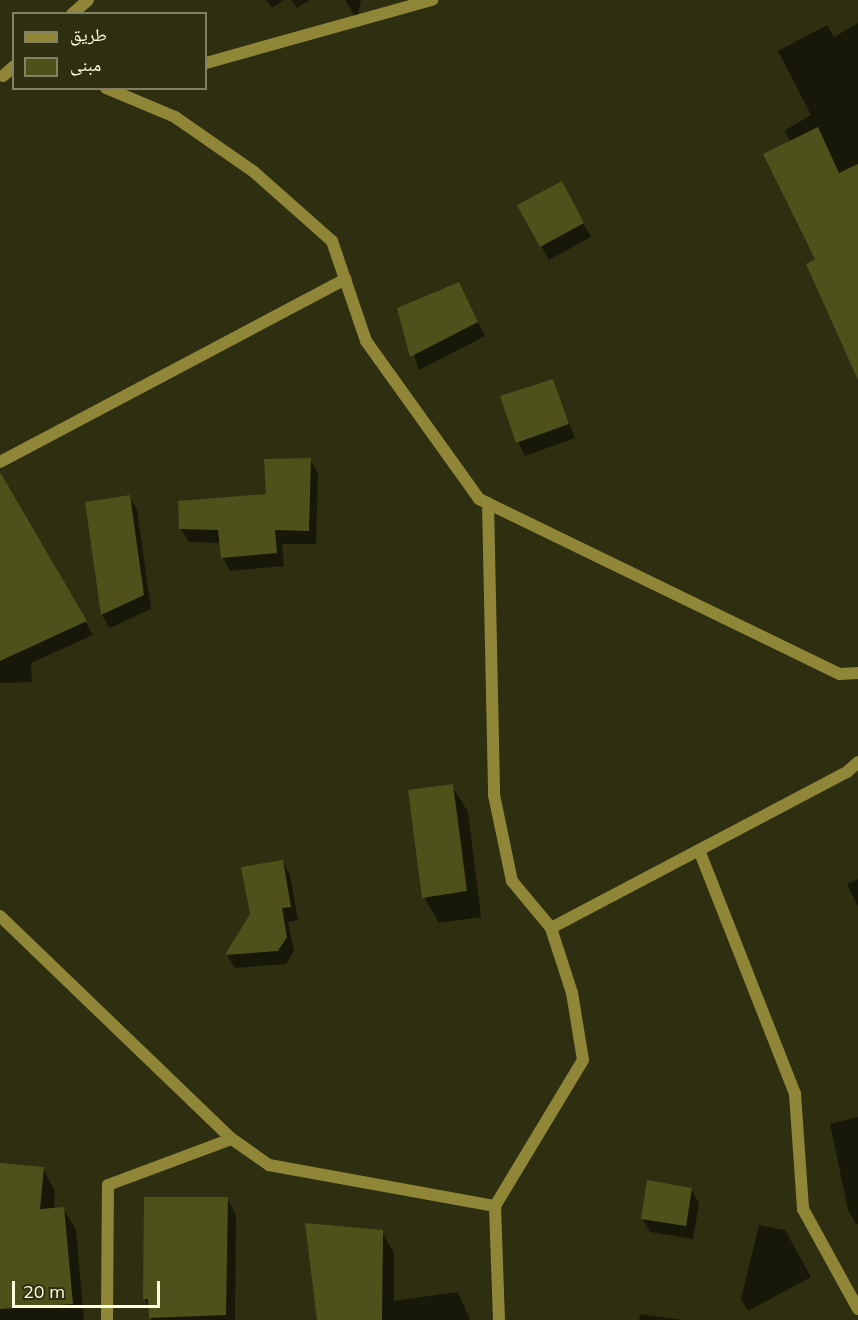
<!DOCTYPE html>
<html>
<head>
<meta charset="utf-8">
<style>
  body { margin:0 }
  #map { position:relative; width:858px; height:1320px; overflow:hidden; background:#2e2e10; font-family:Mulish,"Noto Naskh Arabic",sans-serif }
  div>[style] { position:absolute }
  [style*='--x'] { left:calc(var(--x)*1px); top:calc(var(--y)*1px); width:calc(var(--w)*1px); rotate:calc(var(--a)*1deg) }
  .shadow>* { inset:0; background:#0007 }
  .building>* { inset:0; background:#4e511a }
  .street>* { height:12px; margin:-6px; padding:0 6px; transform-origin:6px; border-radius:6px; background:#908638 }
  span { translate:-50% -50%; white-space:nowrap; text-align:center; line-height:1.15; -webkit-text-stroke:4.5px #2e2e10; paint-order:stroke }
  .legend { position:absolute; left:12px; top:12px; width:195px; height:78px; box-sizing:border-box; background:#2e2e10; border:2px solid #828162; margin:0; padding:8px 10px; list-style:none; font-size:18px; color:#fffedd }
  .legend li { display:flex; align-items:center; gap:12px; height:30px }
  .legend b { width:30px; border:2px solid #828162 }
  .scale { position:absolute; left:12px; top:1281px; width:148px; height:27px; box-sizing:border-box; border:3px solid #fffedd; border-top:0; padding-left:8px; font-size:18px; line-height:21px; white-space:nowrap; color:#fffedd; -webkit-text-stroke:4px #2e2e10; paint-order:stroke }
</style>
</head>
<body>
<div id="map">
  <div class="shadow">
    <i style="clip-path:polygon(266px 0,284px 0,272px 8px)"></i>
    <i style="clip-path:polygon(291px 0,310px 0,297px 8px)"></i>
    <i style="clip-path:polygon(345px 0,361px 0,357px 19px)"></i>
    <i style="clip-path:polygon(858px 23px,858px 342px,817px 260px,791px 142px,784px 131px,811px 115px,778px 51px,827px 25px,834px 37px)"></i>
    <i style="clip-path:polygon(561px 183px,591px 237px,549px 260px,519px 205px)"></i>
    <i style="clip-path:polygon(466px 298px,485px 336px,419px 370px,398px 309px)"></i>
    <i style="clip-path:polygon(552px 380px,575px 438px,525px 456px,518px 442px)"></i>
    <i style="clip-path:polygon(310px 459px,318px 473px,316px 544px,282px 544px,284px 566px,230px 571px,223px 558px,221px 543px,189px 542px,181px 529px,267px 495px)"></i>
    <i style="clip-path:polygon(129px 496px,137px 510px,151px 609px,110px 628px,102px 615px,86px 503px)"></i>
    <i style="clip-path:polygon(23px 514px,93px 635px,31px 663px,32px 682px,0 683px,0 527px)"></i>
    <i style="clip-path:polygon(452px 786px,468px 812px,481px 917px,439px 923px,424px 897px)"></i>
    <i style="clip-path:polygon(282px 861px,290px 875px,298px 920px,288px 922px,294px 951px,286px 964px,235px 968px,227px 955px)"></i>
    <i style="clip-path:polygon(858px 879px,858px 907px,847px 884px)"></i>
    <i style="clip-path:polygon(858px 1117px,858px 1224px,856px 1224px,848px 1210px,830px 1124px)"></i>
    <i style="clip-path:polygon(0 1164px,43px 1169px,55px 1191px,54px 1209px,63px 1208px,76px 1230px,84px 1320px,0 1320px)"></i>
    <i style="clip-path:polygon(691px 1189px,699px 1203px,693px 1239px,650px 1232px,642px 1218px)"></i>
    <i style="clip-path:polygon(227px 1198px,236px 1215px,235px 1320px,152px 1320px,145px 1299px)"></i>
    <i style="clip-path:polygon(759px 1225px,785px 1230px,811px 1277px,748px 1311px,741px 1299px)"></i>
    <i style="clip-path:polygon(382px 1232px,394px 1253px,394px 1301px,458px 1292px,470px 1320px,318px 1320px)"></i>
    <i style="clip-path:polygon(640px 1314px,683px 1320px,639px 1320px)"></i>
  </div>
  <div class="building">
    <i style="clip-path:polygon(818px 127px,839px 173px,858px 164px,858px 380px,806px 264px,815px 259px,763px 154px)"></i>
    <i style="clip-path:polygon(562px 181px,584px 223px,540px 247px,517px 205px)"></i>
    <i style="clip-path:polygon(459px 282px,478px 322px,410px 357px,397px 308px)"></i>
    <i style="clip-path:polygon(553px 379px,569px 424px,516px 443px,500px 396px)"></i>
    <i style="clip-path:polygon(311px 458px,309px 531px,275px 530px,277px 553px,221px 558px,218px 530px,179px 529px,178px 501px,266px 494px,264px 459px)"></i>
    <i style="clip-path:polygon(0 472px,87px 621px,0 661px)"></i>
    <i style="clip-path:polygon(130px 495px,144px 595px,101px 615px,85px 502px)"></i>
    <i style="clip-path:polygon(453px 784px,467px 891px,422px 898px,408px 790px)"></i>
    <i style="clip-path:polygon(283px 860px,291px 907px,282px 908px,287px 937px,278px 951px,225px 955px,250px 914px,241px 867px)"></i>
    <i style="clip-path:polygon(0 1163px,44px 1167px,40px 1209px,64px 1207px,73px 1304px,0 1309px)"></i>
    <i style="clip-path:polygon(647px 1180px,692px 1188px,686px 1226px,641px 1219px)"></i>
    <i style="clip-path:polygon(144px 1197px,228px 1197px,226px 1315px,149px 1318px,148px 1299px,143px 1299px)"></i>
    <i style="clip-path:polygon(305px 1223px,383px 1230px,382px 1320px,317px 1320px)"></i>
  </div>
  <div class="street">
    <i style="--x:72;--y:14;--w:21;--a:-41"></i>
    <i style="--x:206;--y:63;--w:235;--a:-15.6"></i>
    <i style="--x:3;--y:76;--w:15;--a:-42"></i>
    <i style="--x:106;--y:88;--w:75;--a:22.8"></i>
    <i style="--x:175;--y:117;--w:96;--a:34.8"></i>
    <i style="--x:254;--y:172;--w:104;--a:41.5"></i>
    <i style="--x:332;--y:241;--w:106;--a:71.2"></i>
    <i style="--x:366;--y:341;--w:194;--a:54.4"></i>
    <i style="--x:479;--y:499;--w:401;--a:25.9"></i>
    <i style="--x:840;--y:674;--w:18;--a:-3"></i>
    <i style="--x:0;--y:462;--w:391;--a:-27.9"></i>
    <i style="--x:488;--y:503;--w:292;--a:88.8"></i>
    <i style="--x:494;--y:795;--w:88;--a:78.2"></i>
    <i style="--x:512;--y:881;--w:61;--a:50.3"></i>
    <i style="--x:699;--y:850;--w:262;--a:68.5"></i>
    <i style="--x:795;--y:1094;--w:115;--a:86"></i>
    <i style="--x:803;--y:1209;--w:114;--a:61.2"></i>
    <i style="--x:0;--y:916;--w:322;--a:43.9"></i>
    <i style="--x:232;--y:1139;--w:45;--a:35.1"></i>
    <i style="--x:269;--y:1165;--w:230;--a:10.3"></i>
    <i style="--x:495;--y:1206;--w:114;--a:88"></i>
    <i style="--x:495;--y:1206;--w:170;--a:-58.9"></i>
    <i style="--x:583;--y:1060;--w:68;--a:-99.3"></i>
    <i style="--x:572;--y:993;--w:68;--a:-107.9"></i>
    <i style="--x:551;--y:928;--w:335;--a:-27.8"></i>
    <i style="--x:847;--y:772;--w:15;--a:-42"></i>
    <i style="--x:107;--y:1320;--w:135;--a:-89.6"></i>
    <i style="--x:108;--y:1185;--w:132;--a:-20.4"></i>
  </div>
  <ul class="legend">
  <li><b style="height:8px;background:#908638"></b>طريق</li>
  <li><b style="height:16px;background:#4e511a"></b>مبنى</li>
  </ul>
  <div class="scale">20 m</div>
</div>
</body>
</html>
